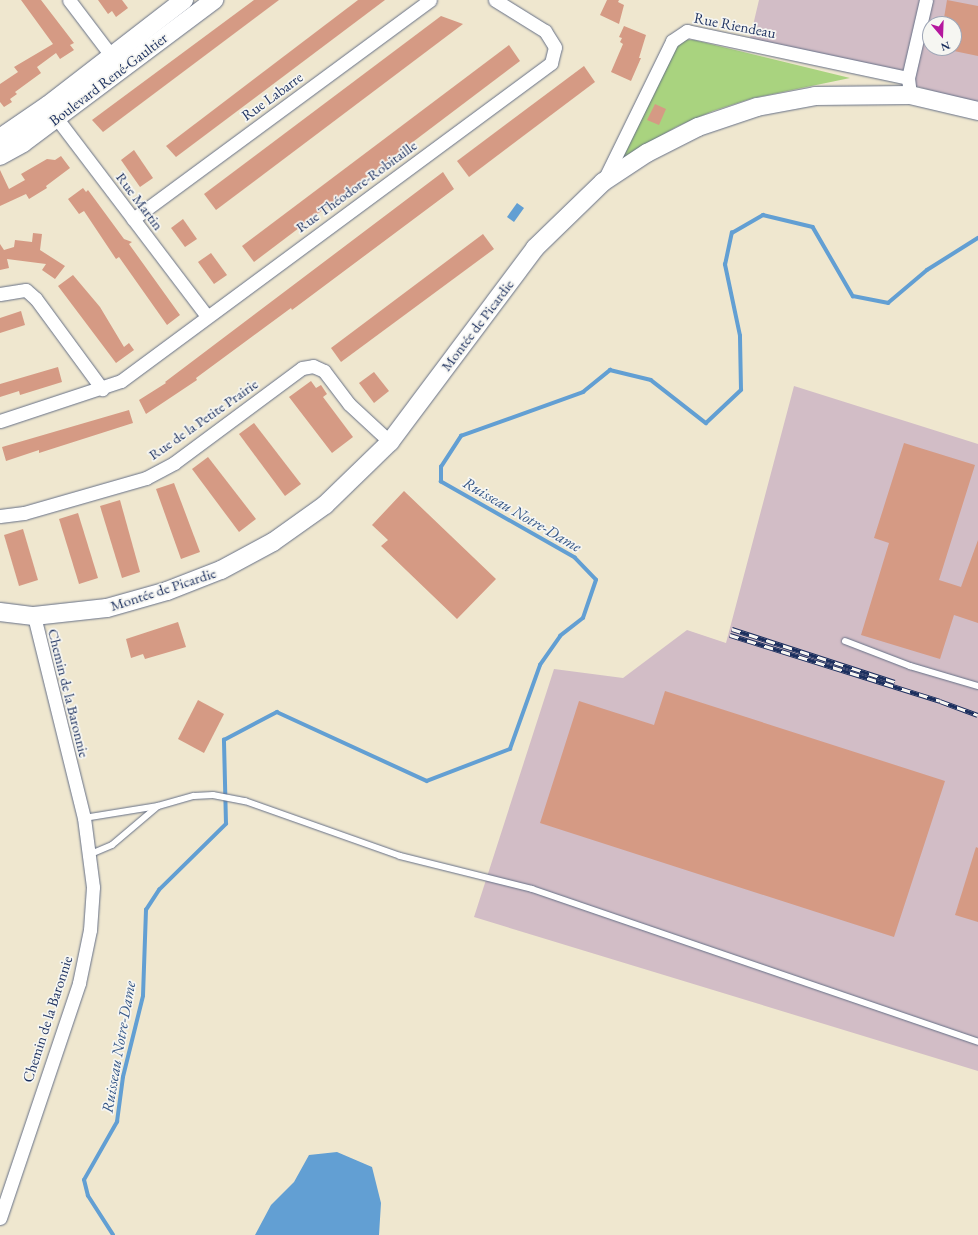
<!DOCTYPE html>
<html>
<head>
<meta charset="utf-8">
<style>
  body { margin:0 }
  #map { position:relative; width:978px; height:1235px; overflow:hidden; background:#efe7cf; font-family:"EB Garamond",serif }
  div>[style] { position:absolute }
  [style*='--x'] { left:calc(var(--x)*1px); top:calc(var(--y)*1px); width:calc(var(--w)*1px); rotate:calc(var(--a)*1deg) }
  .industrial>* { inset:0; background:#d2bdc6 }
  .green>* { inset:0; background:#a9d37f }
  .water>* { inset:0; background:#629fd3 }
  .stream>* { height:3.5px; margin:-1.75px; padding:0 1.75px; transform-origin:1.75px; border-radius:1.75px; background:#629fd3 }
  .building>* { inset:0; background:#d59a84 }
  .roads { filter:drop-shadow(0 0 1px #656f86) drop-shadow(0 0 1px #656f86) }
  .lane>* { height:6px; margin:-3px; padding:0 3px; transform-origin:3px; border-radius:3px; background:#fff }
  .street>* { height:13px; margin:-6.5px; padding:0 6.5px; transform-origin:6.5px; border-radius:6.5px; background:#fff }
  .secondary>* { height:18px; margin:-9px; padding:0 9px; transform-origin:9px; border-radius:9px; background:#fff }
  .rail>* { height:4.5px; margin-top:-2.25px; transform-origin:0; background:repeating-linear-gradient(90deg,#f6f6f2 0 9px,#1b2f5e 0 18px); box-sizing:border-box; border-block:1px solid #1b2f5e }
  span { translate:-50% -50%; white-space:nowrap; text-align:center; line-height:1.15; -webkit-text-stroke:3.5px #f6f6f2; paint-order:stroke }
  .street-label { font-size:15px; color:#1b2f5e }
  .water-label { font-size:16px; color:#345687; font-style:italic }
  .north { position:absolute; left:922px; top:16px; width:40px; height:40px; box-sizing:border-box; background:#f6f6f2; border:1px solid #9ea6b7; border-radius:50%; rotate:161deg; font-size:11px; font-weight:700; line-height:16px; text-align:center; color:#1b2f5e }
  .north::after { content:''; display:block; margin:auto; width:14px; height:18px; background:#b5179e; clip-path:polygon(50% 0,100% 100%,50% 72%,0 100%) }
</style>
</head>
<body>
<div id="map">
  <div class="industrial">
    <i style="clip-path:polygon(evenodd,759px 0,978px 0,978px 104px,750px 38px,759px 0,930px 24px,954px 24px,954px 48px,930px 48px,930px 24px)"></i>
    <i style="clip-path:polygon(794px 386px,978px 444px,978px 1071px,474px 917px,554px 669px,623px 678px,687px 630px,726px 643px)"></i>
  </div>
  <div class="green">
    <i style="clip-path:polygon(684px 40px,694px 40px,850px 78px,753px 98px,713px 111px,676px 127px,622px 159px,677px 45px)"></i>
  </div>
  <div class="water">
    <i style="clip-path:polygon(517px 203px,524px 208px,514px 222px,507px 217px)"></i>
    <i style="clip-path:polygon(337px 1152px,372px 1167px,381px 1203px,379px 1235px,255px 1235px,271px 1205px,294px 1182px,309px 1155px)"></i>
  </div>
  <div class="stream">
    <i style="--x:113;--y:1235;--w:46;--a:-122.7"></i>
    <i style="--x:88;--y:1196;--w:16;--a:-104"></i>
    <i style="--x:84;--y:1180;--w:67;--a:-60.4"></i>
    <i style="--x:117;--y:1122;--w:45;--a:-82.4"></i>
    <i style="--x:123;--y:1077;--w:83;--a:-76.1"></i>
    <i style="--x:143;--y:996;--w:86;--a:-88"></i>
    <i style="--x:146;--y:910;--w:24;--a:-57"></i>
    <i style="--x:159;--y:890;--w:94;--a:-44.6"></i>
    <i style="--x:226;--y:824;--w:84;--a:-91.4"></i>
    <i style="--x:224;--y:740;--w:60;--a:-27.8"></i>
    <i style="--x:277;--y:712;--w:165;--a:24.7"></i>
    <i style="--x:427;--y:781;--w:89;--a:-21.1"></i>
    <i style="--x:510;--y:749;--w:89;--a:-70.3"></i>
    <i style="--x:540;--y:665;--w:35;--a:-55"></i>
    <i style="--x:560;--y:636;--w:29;--a:-38"></i>
    <i style="--x:583;--y:618;--w:40;--a:-71.1"></i>
    <i style="--x:596;--y:580;--w:30;--a:-134"></i>
    <i style="--x:575;--y:558;--w:154;--a:-150.4"></i>
    <i style="--x:441;--y:482;--w:15;--a:-90"></i>
    <i style="--x:441;--y:467;--w:37;--a:-57"></i>
    <i style="--x:461;--y:436;--w:130;--a:-19.8"></i>
    <i style="--x:583;--y:392;--w:35;--a:-39"></i>
    <i style="--x:610;--y:370;--w:42;--a:13.7"></i>
    <i style="--x:651;--y:380;--w:70;--a:38"></i>
    <i style="--x:706;--y:423;--w:48;--a:-43.3"></i>
    <i style="--x:741;--y:390;--w:54;--a:-91.1"></i>
    <i style="--x:740;--y:336;--w:73;--a:-101.9"></i>
    <i style="--x:725;--y:265;--w:33;--a:-78"></i>
    <i style="--x:732;--y:233;--w:36;--a:-30"></i>
    <i style="--x:763;--y:215;--w:51;--a:13.5"></i>
    <i style="--x:813;--y:227;--w:80;--a:59.9"></i>
    <i style="--x:853;--y:296;--w:36;--a:11"></i>
    <i style="--x:888;--y:303;--w:51;--a:-40.2"></i>
    <i style="--x:927;--y:270;--w:60;--a:-32.1"></i>
  </div>
  <div class="building">
    <i style="clip-path:polygon(21px 0,41px 0,74px 43px,70px 45px,74px 50px,60px 59px,56px 53px,37px 67px,41px 73px,15px 92px,17px 94px,10px 99px,12px 102px,4px 107px,0 102px,0 84px,18px 72px,14px 67px,53px 44px)"></i>
    <i style="clip-path:polygon(98px 0,122px 0,128px 8px,116px 17px,112px 11px,108px 14px)"></i>
    <i style="clip-path:polygon(254px 0,279px 0,103px 132px,92px 120px)"></i>
    <i style="clip-path:polygon(358px 0,385px 0,176px 157px,166px 146px)"></i>
    <i style="clip-path:polygon(607px 0,619px 0,618px 2px,624px 5px,619px 24px,600px 15px)"></i>
    <i style="clip-path:polygon(947px 0,978px 6px,978px 56px,954px 51px,954px 24px,943px 24px)"></i>
    <i style="clip-path:polygon(441px 16px,463px 24px,216px 210px,204px 194px)"></i>
    <i style="clip-path:polygon(624px 26px,646px 35px,639px 58px,641px 58px,631px 81px,611px 72px,623px 44px,620px 42px,622px 38px,619px 37px)"></i>
    <i style="clip-path:polygon(509px 45px,520px 61px,254px 262px,242px 246px)"></i>
    <i style="clip-path:polygon(584px 66px,595px 82px,469px 177px,457px 161px)"></i>
    <i style="clip-path:polygon(655px 104px,666px 109px,659px 125px,647px 120px)"></i>
    <i style="clip-path:polygon(134px 150px,153px 178px,140px 187px,121px 160px)"></i>
    <i style="clip-path:polygon(61px 156px,70px 168px,46px 186px,47px 188px,29px 199px,26px 194px,0 206px,0 170px,9px 189px,25px 180px,21px 174px,47px 159px,55px 160px)"></i>
    <i style="clip-path:polygon(443px 172px,454px 189px,292px 310px,291px 308px,196px 378px,197px 380px,146px 414px,139px 400px,166px 383px,165px 382px)"></i>
    <i style="clip-path:polygon(83px 188px,86px 192px,88px 190px,124px 239px,132px 242px,129px 244px,180px 315px,167px 325px,119px 257px,116px 259px,84px 211px,79px 214px,68px 199px)"></i>
    <i style="clip-path:polygon(183px 219px,197px 239px,185px 247px,171px 228px)"></i>
    <i style="clip-path:polygon(33px 233px,42px 234px,40px 250px,65px 266px,55px 279px,42px 270px,46px 264px,7px 259px,9px 268px,0 270px,0 244px,4px 250px,14px 247px,15px 240px,32px 242px)"></i>
    <i style="clip-path:polygon(483px 234px,494px 249px,341px 362px,331px 348px)"></i>
    <i style="clip-path:polygon(211px 253px,227px 275px,214px 284px,198px 262px)"></i>
    <i style="clip-path:polygon(73px 275px,100px 307px,124px 347px,129px 343px,134px 350px,116px 363px,58px 286px)"></i>
    <i style="clip-path:polygon(21px 311px,25px 325px,0 333px,0 318px)"></i>
    <i style="clip-path:polygon(58px 367px,62px 382px,20px 395px,19px 391px,0 397px,0 384px)"></i>
    <i style="clip-path:polygon(374px 372px,389px 391px,374px 403px,359px 383px)"></i>
    <i style="clip-path:polygon(311px 381px,316px 388px,321px 385px,327px 394px,323px 397px,353px 437px,332px 453px,289px 397px)"></i>
    <i style="clip-path:polygon(129px 410px,133px 423px,39px 453px,39px 450px,6px 461px,2px 447px)"></i>
    <i style="clip-path:polygon(254px 423px,301px 484px,285px 496px,239px 434px)"></i>
    <i style="clip-path:polygon(904px 443px,975px 465px,939px 580px,961px 587px,978px 540px,978px 623px,954px 615px,940px 659px,861px 635px,889px 543px,874px 538px)"></i>
    <i style="clip-path:polygon(208px 457px,256px 519px,239px 532px,192px 469px)"></i>
    <i style="clip-path:polygon(174px 483px,200px 552px,181px 559px,156px 489px)"></i>
    <i style="clip-path:polygon(404px 491px,496px 579px,457px 619px,381px 546px,388px 540px,372px 525px)"></i>
    <i style="clip-path:polygon(120px 500px,140px 572px,122px 578px,100px 506px)"></i>
    <i style="clip-path:polygon(78px 513px,98px 578px,79px 584px,59px 519px)"></i>
    <i style="clip-path:polygon(23px 529px,38px 580px,19px 586px,4px 535px)"></i>
    <i style="clip-path:polygon(178px 622px,186px 647px,145px 659px,143px 654px,131px 658px,126px 639px)"></i>
    <i style="clip-path:polygon(665px 691px,945px 781px,894px 937px,540px 823px,579px 701px,654px 725px)"></i>
    <i style="clip-path:polygon(198px 700px,224px 714px,204px 753px,178px 739px)"></i>
    <i style="clip-path:polygon(976px 847px,978px 848px,978px 922px,955px 915px)"></i>
  </div>
  <div class="roads">
    <div class="lane">
      <i style="--x:845;--y:641;--w:70;--a:21"></i>
      <i style="--x:910;--y:666;--w:71;--a:16.4"></i>
      <i style="--x:158;--y:806;--w:37;--a:-16"></i>
      <i style="--x:194;--y:796;--w:19;--a:-3"></i>
      <i style="--x:213;--y:795;--w:33;--a:11"></i>
      <i style="--x:245;--y:801;--w:164;--a:19.5"></i>
      <i style="--x:400;--y:856;--w:136;--a:14"></i>
      <i style="--x:532;--y:889;--w:472;--a:18.9"></i>
      <i style="--x:84;--y:818;--w:75;--a:-9.2"></i>
      <i style="--x:158;--y:806;--w:60;--a:139.7"></i>
      <i style="--x:112;--y:845;--w:25;--a:157"></i>
    </div>
    <div class="street">
      <i style="--x:69;--y:0;--w:78;--a:52.8"></i>
      <i style="--x:908;--y:78;--w:80;--a:-77"></i>
      <i style="--x:52;--y:112;--w:256;--a:52.8"></i>
      <i style="--x:603;--y:182;--w:157;--a:-63.9"></i>
      <i style="--x:672;--y:41;--w:18;--a:-34"></i>
      <i style="--x:687;--y:31;--w:226;--a:12"></i>
      <i style="--x:908;--y:78;--w:17;--a:83"></i>
      <i style="--x:133;--y:219;--w:369;--a:-36.4"></i>
      <i style="--x:0;--y:294;--w:26;--a:-9"></i>
      <i style="--x:26;--y:290;--w:13;--a:42"></i>
      <i style="--x:36;--y:299;--w:112;--a:53.7"></i>
      <i style="--x:0;--y:421;--w:127;--a:-18.3"></i>
      <i style="--x:121;--y:381;--w:535;--a:-36.48"></i>
      <i style="--x:551;--y:63;--w:16;--a:-76"></i>
      <i style="--x:555;--y:47;--w:19;--a:-122"></i>
      <i style="--x:545;--y:31;--w:59;--a:-148.2"></i>
      <i style="--x:0;--y:516;--w:24;--a:-7"></i>
      <i style="--x:24;--y:513;--w:127;--a:-16"></i>
      <i style="--x:146;--y:478;--w:32;--a:-28"></i>
      <i style="--x:174;--y:463;--w:159;--a:-36.6"></i>
      <i style="--x:302;--y:368;--w:11;--a:-10"></i>
      <i style="--x:313;--y:366;--w:12;--a:24"></i>
      <i style="--x:324;--y:371;--w:41;--a:52.9"></i>
      <i style="--x:349;--y:404;--w:56;--a:42.8"></i>
      <i style="--x:0;--y:1218;--w:248;--a:-71.4"></i>
      <i style="--x:79;--y:983;--w:54;--a:-78.3"></i>
      <i style="--x:90;--y:930;--w:43;--a:-86"></i>
      <i style="--x:93;--y:887;--w:70;--a:-97.4"></i>
      <i style="--x:84;--y:818;--w:208;--a:-103.9"></i>
    </div>
    <div class="secondary">
      <i style="--x:0;--y:138;--w:58;--a:-34.5"></i>
      <i style="--x:48;--y:105;--w:172;--a:-37.7"></i>
      <i style="--x:0;--y:156;--w:26;--a:-29"></i>
      <i style="--x:23;--y:143;--w:239;--a:-36.8"></i>
      <i style="--x:0;--y:612;--w:34;--a:7"></i>
      <i style="--x:34;--y:616;--w:73;--a:-6.3"></i>
      <i style="--x:107;--y:608;--w:62;--a:-15.8"></i>
      <i style="--x:167;--y:591;--w:58;--a:-21.3"></i>
      <i style="--x:221;--y:570;--w:59;--a:-28.3"></i>
      <i style="--x:273;--y:542;--w:64;--a:-35.4"></i>
      <i style="--x:325;--y:505;--w:91;--a:-44.1"></i>
      <i style="--x:390;--y:442;--w:242;--a:-53.2"></i>
      <i style="--x:535;--y:248;--w:95;--a:-44.1"></i>
      <i style="--x:603;--y:182;--w:53;--a:-33.4"></i>
      <i style="--x:647;--y:153;--w:57;--a:-27"></i>
      <i style="--x:698;--y:127;--w:62;--a:-18.7"></i>
      <i style="--x:757;--y:107;--w:59;--a:-10.7"></i>
      <i style="--x:815;--y:96;--w:95;--a:-0.6"></i>
      <i style="--x:910;--y:95;--w:70;--a:13.2"></i>
    </div>
  </div>
  <div class="rail">
    <i style="--x:732;--y:629;--w:171;--a:18"></i>
    <i style="--x:730;--y:635;--w:220;--a:17.4"></i>
    <i style="--x:940;--y:701;--w:40;--a:20.2"></i>
  </div>
  <div class="street-label">
    <span style="left:735px;top:25px;rotate:11deg">Rue Riendeau</span>
    <span style="left:108px;top:79px;rotate:-37deg">Boulevard René-Gaultier</span>
    <span style="left:272px;top:96px;rotate:-36deg">Rue Labarre</span>
    <span style="left:356px;top:186px;rotate:-36deg">Rue Théodore-Robitaille</span>
    <span style="left:140px;top:201px;rotate:53deg">Rue Martin</span>
    <span style="left:477px;top:325px;rotate:-53deg">Montée de Picardie</span>
    <span style="left:203px;top:419px;rotate:-35deg">Rue de la Petite Prairie</span>
    <span style="left:163px;top:589px;rotate:-18deg">Montée de Picardie</span>
    <span style="left:69px;top:693px;rotate:76deg">Chemin de la Baronnie</span>
    <span style="left:47px;top:1019px;rotate:-72deg">Chemin de la Baronnie</span>
  </div>
  <div class="water-label">
    <span style="left:522px;top:515px;rotate:30deg">Ruisseau Notre-Dame</span>
    <span style="left:119px;top:1047px;rotate:-80deg">Ruisseau Notre-Dame</span>
  </div>
  <div class="north">N</div>
</div>
</body>
</html>
